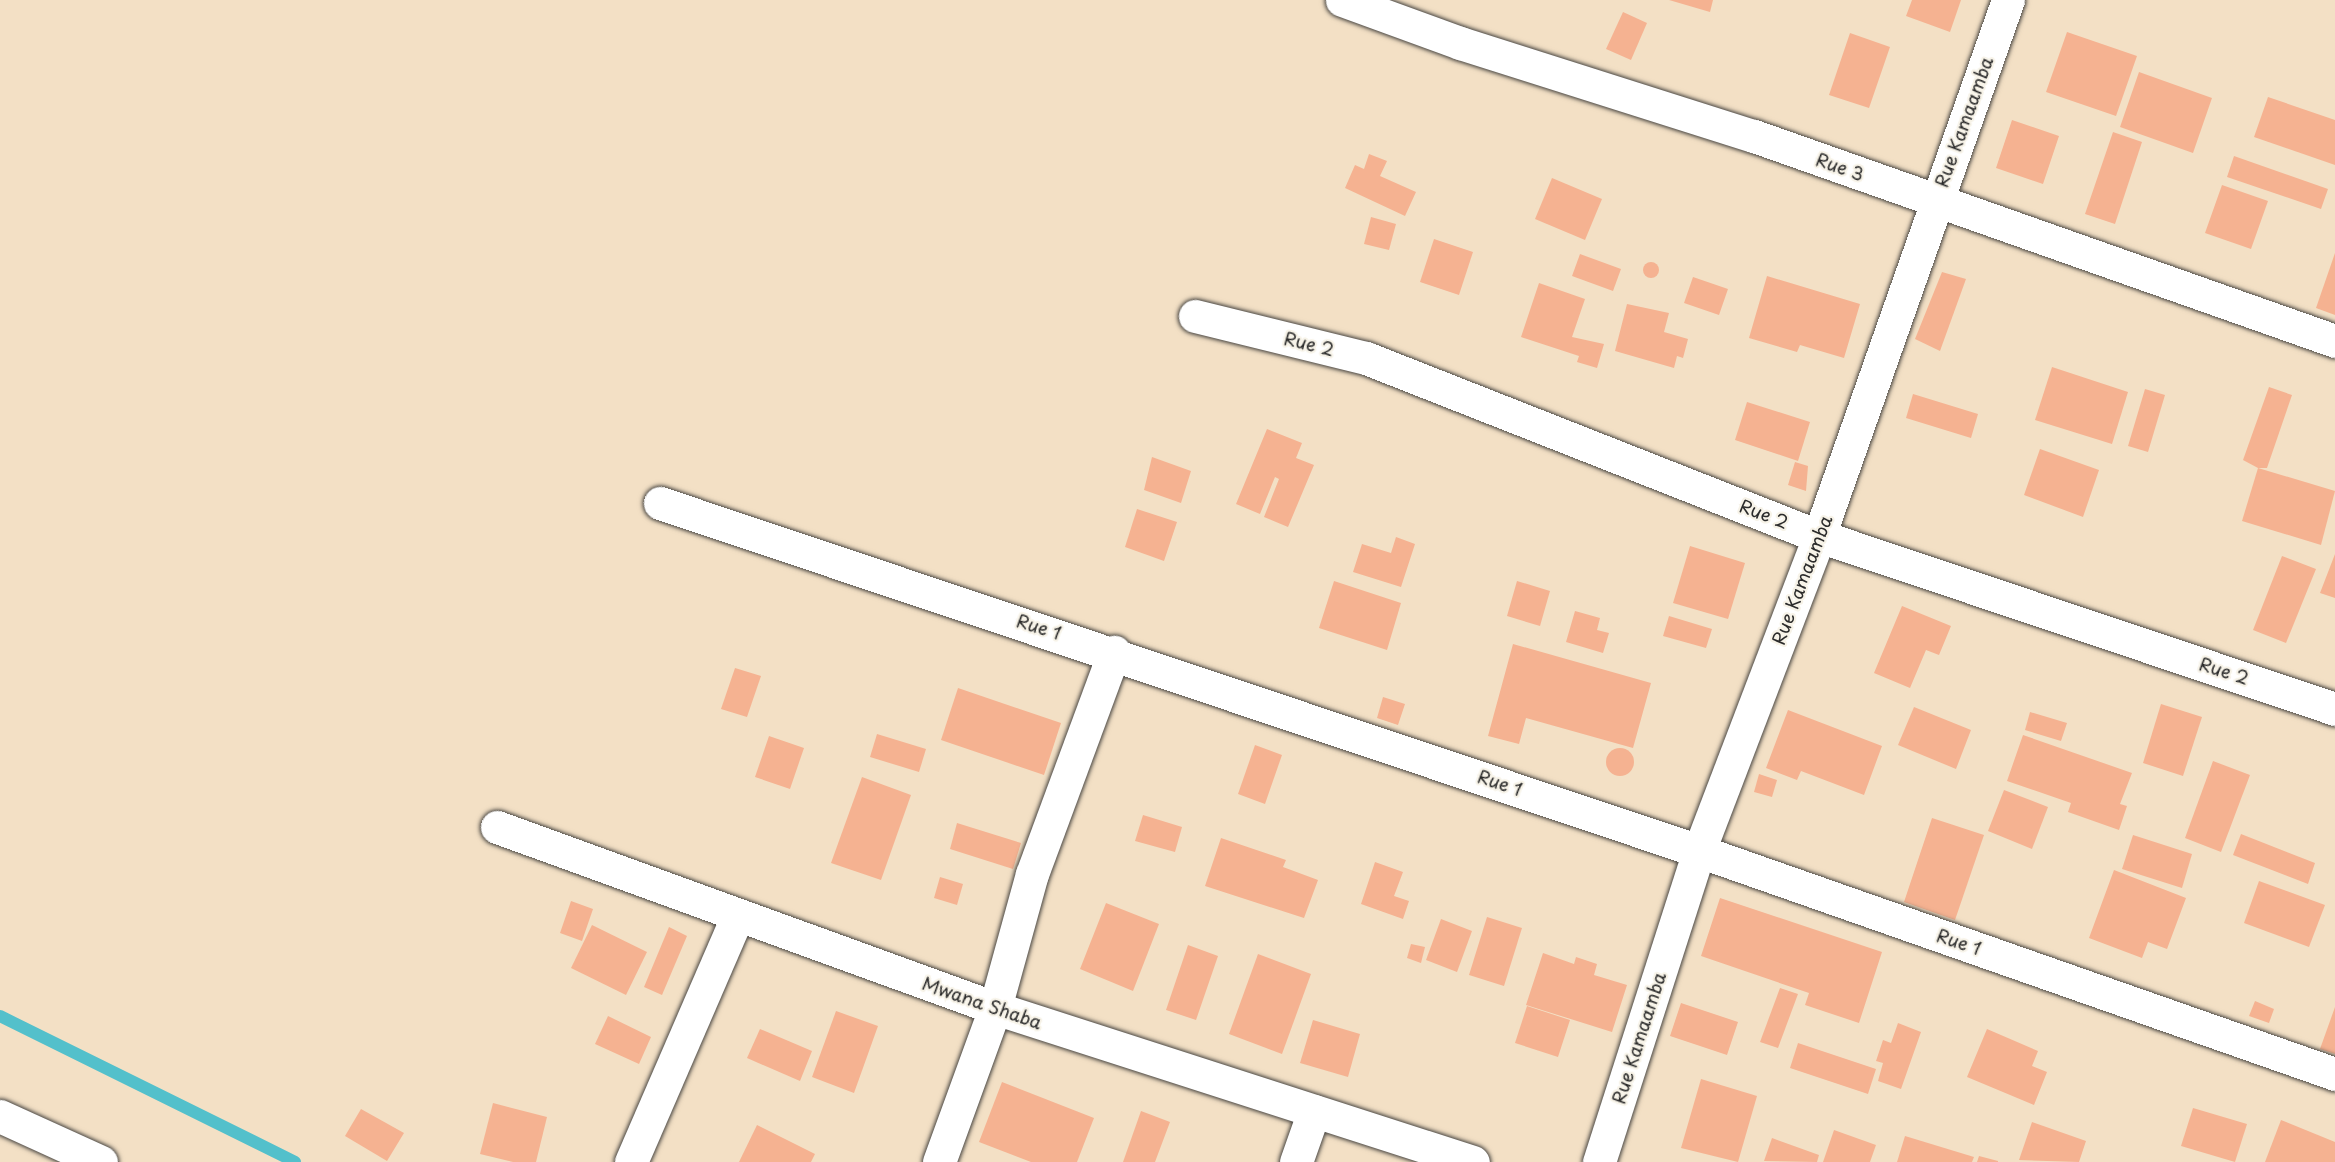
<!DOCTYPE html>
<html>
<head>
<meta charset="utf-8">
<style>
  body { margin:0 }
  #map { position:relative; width:2335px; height:1162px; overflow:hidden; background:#f3e0c5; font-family:"Playpen Sans",sans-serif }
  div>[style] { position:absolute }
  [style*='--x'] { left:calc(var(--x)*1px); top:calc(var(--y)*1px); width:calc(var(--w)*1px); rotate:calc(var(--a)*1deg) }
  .stream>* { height:12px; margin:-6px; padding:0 6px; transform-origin:6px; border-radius:6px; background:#53c0cb }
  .building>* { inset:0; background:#f5b291 }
  .round { border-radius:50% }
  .roads { filter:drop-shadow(0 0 2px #494642) drop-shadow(0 0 2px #494642) }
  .street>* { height:33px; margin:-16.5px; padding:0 16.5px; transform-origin:16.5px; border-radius:16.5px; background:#fff }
  .secondary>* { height:33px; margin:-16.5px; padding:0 16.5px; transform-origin:16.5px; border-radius:16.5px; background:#fff }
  span { translate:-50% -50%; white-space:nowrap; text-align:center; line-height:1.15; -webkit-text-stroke:4.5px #f7f3e8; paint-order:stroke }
  .street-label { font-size:18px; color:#2b2b2b }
</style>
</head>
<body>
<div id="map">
  <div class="stream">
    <i style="--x:0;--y:1016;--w:329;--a:26.3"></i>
  </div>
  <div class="building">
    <i style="clip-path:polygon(1669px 0,1713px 0,1710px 12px)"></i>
    <i style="clip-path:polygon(1912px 0,1961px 0,1950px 32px,1906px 16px)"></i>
    <i style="clip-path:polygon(1623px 12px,1647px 23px,1631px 60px,1606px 49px)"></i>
    <i style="clip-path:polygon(2067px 32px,2137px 56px,2116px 116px,2046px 92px)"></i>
    <i style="clip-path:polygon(1850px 33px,1890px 47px,1869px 108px,1829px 95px)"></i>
    <i style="clip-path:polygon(2139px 72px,2212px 98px,2193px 153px,2120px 127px)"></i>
    <i style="clip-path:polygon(2268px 97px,2335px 120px,2335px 165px,2254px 137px)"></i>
    <i style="clip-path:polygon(2012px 120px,2059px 136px,2043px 184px,1996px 168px)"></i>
    <i style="clip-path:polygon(2113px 132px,2142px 142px,2115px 224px,2085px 214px)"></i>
    <i style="clip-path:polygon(1369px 154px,1387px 161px,1380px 176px,1416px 192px,1405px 216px,1345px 188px,1355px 165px,1364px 169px)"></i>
    <i style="clip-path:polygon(2234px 156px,2328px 189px,2321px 209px,2227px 177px)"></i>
    <i style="clip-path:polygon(1552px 178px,1602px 199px,1585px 240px,1535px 219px)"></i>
    <i style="clip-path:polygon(2222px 185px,2268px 201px,2251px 249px,2205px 233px)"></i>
    <i style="clip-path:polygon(1371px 217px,1396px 224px,1389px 250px,1364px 244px)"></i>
    <i style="clip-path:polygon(1434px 239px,1473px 252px,1459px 295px,1420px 282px)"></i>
    <i style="clip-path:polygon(2335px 253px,2335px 315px,2316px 308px)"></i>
    <i style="clip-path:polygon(1580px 254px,1621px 269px,1613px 291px,1572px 276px)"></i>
    <i class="round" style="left:1643px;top:262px;width:16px;height:16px"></i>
    <i style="clip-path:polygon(1942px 272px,1966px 279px,1940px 351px,1915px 339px)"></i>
    <i style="clip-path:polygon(1767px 276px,1860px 304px,1844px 358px,1800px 345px,1797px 352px,1749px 338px)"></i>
    <i style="clip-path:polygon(1693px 277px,1728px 289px,1719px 315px,1684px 303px)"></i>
    <i style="clip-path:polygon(1539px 283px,1585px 299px,1572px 337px,1604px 344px,1597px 368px,1577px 362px,1579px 356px,1521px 337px)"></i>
    <i style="clip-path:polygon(1627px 304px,1669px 313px,1664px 332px,1688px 339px,1683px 358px,1677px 356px,1674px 368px,1615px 351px)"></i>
    <i style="clip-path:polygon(2052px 367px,2128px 392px,2112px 444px,2035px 420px)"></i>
    <i style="clip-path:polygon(2269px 387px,2292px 395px,2267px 468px,2258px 468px,2243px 460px)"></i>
    <i style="clip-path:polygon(2145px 389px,2165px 395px,2148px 452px,2128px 446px)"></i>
    <i style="clip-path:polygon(1913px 394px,1978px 414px,1971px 438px,1906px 418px)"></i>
    <i style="clip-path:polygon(1747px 402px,1810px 422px,1798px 461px,1735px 440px)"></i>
    <i style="clip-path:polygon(1267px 429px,1302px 443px,1296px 458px,1314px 465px,1288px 527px,1264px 517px,1279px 479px,1275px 477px,1260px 514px,1236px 504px)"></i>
    <i style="clip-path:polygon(2040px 449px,2099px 470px,2083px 517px,2024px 495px)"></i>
    <i style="clip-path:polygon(1152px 457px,1191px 471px,1181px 503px,1144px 490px)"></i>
    <i style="clip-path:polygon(1795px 462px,1808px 466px,1806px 491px,1788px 485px)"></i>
    <i style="clip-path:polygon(2258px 468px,2335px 491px,2321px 545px,2242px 521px)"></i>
    <i style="clip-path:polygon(1137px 509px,1177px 522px,1164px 561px,1125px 547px)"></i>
    <i style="clip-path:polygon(1396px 537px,1415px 544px,1401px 587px,1353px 572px,1362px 544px,1391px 553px)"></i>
    <i style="clip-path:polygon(1690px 546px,1745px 563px,1728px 619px,1673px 603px)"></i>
    <i style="clip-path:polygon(2335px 554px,2335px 598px,2320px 593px)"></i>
    <i style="clip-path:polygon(2282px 556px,2316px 569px,2286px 643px,2253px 630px)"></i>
    <i style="clip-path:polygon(1334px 581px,1401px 603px,1387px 650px,1319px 628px)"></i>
    <i style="clip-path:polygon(1517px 581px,1550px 591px,1540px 626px,1507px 616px)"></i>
    <i style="clip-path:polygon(1902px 606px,1951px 626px,1939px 655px,1926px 650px,1910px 688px,1874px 673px)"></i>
    <i style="clip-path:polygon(1575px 611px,1600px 618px,1597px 630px,1609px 633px,1603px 653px,1566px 642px)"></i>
    <i style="clip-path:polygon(1669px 616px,1712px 629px,1706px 648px,1663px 636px)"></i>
    <i style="clip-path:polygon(1513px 644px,1651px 683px,1633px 748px,1526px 718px,1519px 744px,1488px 736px)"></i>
    <i style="clip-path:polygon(735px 668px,761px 676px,747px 717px,721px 709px)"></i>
    <i style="clip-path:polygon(958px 688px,1061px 723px,1044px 775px,941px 740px)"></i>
    <i style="clip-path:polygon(1383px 697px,1405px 704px,1398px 725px,1377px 718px)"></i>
    <i style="clip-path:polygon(2161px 704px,2202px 717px,2183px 776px,2143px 763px)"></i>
    <i style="clip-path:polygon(1914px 707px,1971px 730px,1956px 769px,1898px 745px)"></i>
    <i style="clip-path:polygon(1788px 710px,1882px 746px,1864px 795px,1801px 771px,1797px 780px,1766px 768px)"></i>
    <i style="clip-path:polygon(2030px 712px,2067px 723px,2061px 741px,2025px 730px)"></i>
    <i style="clip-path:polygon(877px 734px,926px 749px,919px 772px,870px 757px)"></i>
    <i style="clip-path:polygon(2023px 735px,2132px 773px,2120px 804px,2127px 806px,2119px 830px,2068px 812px,2071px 803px,2007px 781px)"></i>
    <i style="clip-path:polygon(769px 736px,804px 748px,790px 789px,755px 777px)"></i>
    <i style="clip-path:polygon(1255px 745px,1282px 755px,1265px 804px,1238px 794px)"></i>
    <i class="round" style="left:1606px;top:748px;width:28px;height:28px"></i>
    <i style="clip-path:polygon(2213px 761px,2250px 775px,2221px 852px,2185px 838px)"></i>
    <i style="clip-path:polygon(1759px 774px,1777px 780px,1772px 797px,1754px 792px)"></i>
    <i style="clip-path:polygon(862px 777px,911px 795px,881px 880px,831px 863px)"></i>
    <i style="clip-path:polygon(2004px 790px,2048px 807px,2032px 849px,1988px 831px)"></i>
    <i style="clip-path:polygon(1143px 815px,1182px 827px,1175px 852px,1135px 841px)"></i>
    <i style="clip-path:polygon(1932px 818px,1984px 835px,1955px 920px,1904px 902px)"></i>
    <i style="clip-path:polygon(957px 823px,1021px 843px,1013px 869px,950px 849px)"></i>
    <i style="clip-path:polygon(2241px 834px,2315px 863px,2308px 884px,2233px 855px)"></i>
    <i style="clip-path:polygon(2133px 835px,2192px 854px,2182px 888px,2122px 869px)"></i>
    <i style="clip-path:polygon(1221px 838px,1286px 860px,1283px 867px,1318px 880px,1304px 918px,1205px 886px)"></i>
    <i style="clip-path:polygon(1375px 862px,1403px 872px,1394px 896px,1409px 901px,1403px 919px,1361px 904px)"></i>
    <i style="clip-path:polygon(2114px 870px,2186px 898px,2167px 949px,2148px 942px,2142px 958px,2089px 938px)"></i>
    <i style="clip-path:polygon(940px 877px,963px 884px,957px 905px,934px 898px)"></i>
    <i style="clip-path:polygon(2259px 881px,2325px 905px,2309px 947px,2244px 923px)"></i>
    <i style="clip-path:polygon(1720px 898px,1882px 952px,1859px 1023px,1805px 1005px,1809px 993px,1701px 956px)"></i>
    <i style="clip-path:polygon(571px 901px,593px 909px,582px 941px,560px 933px)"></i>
    <i style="clip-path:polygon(1106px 903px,1159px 924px,1133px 991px,1080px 969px)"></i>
    <i style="clip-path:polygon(1487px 917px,1522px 928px,1504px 986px,1469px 975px)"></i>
    <i style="clip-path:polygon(1441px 919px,1472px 931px,1457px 972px,1426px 960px)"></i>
    <i style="clip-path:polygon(592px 925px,647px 952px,626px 995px,571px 968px)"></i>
    <i style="clip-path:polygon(669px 927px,687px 936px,662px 995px,644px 987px)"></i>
    <i style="clip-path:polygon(1411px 944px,1425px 947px,1421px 963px,1407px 958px)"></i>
    <i style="clip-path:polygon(1188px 945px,1218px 956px,1196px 1020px,1166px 1010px)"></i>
    <i style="clip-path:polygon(1543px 953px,1574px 964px,1576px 957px,1597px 964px,1594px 975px,1627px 985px,1612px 1032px,1526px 1005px)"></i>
    <i style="clip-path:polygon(1258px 954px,1311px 974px,1282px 1054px,1229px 1034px)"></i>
    <i style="clip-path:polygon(1780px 988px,1798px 994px,1778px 1048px,1760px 1042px)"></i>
    <i style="clip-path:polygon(2255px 1001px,2274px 1009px,2269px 1023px,2249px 1016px)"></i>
    <i style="clip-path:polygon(1681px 1003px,1738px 1022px,1727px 1055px,1670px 1036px)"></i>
    <i style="clip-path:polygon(1527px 1006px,1570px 1020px,1558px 1057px,1515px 1043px)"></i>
    <i style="clip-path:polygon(2335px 1007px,2335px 1054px,2320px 1049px)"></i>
    <i style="clip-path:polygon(836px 1011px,878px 1026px,854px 1093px,812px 1077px)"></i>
    <i style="clip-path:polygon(608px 1016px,651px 1037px,639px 1064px,595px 1044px)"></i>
    <i style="clip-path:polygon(1313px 1020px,1360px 1034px,1348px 1077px,1300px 1063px)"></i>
    <i style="clip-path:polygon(1898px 1023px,1921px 1032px,1901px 1089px,1878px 1081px,1883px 1063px,1876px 1061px,1883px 1040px,1891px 1043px)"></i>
    <i style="clip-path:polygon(760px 1029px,812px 1051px,800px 1081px,747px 1058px)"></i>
    <i style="clip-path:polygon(1987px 1029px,2038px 1051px,2032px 1066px,2047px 1072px,2034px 1105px,1967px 1077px)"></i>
    <i style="clip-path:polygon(1798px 1043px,1876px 1069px,1868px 1094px,1790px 1068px)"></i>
    <i style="clip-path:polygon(1701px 1079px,1757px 1096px,1738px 1162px,1681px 1148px)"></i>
    <i style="clip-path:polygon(1002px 1082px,1094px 1118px,1077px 1162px,1031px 1162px,979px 1142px)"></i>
    <i style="clip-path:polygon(493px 1103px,547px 1117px,536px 1162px,513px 1162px,480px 1154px)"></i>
    <i style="clip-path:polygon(2193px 1108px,2247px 1124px,2235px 1162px,2181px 1146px)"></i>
    <i style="clip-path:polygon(361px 1109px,404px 1133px,387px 1161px,345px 1136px)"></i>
    <i style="clip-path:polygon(1141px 1111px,1170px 1122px,1155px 1162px,1123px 1162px)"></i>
    <i style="clip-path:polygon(2281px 1120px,2335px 1142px,2335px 1162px,2265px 1162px)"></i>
    <i style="clip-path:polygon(2032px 1122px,2086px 1141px,2079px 1162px,2019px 1160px)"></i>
    <i style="clip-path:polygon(757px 1125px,815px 1154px,811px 1162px,739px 1162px)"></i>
    <i style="clip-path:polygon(1834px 1130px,1876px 1145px,1870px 1162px,1823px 1162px)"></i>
    <i style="clip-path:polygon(1905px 1136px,1974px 1157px,1972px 1162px,1897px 1162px)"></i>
    <i style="clip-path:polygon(1772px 1138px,1819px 1155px,1817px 1162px,1764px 1161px)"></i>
    <i style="clip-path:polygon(1979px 1156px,1998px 1161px,1998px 1162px,1977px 1162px)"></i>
  </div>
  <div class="roads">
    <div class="street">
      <i style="--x:1342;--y:0;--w:126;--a:20"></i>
      <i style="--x:1460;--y:43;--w:308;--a:17.6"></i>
      <i style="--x:1754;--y:136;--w:616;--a:19.43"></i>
      <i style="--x:1195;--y:316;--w:176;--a:13.8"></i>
      <i style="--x:1366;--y:358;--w:487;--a:21.5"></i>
      <i style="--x:1819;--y:536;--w:544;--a:18.53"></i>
      <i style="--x:660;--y:503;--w:1096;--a:18.52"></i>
      <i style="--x:1699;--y:851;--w:674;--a:19.32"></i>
      <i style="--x:497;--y:827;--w:530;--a:19.97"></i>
      <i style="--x:995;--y:1008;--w:502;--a:17.86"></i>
      <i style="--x:631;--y:1162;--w:269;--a:-66.6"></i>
      <i style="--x:939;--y:1162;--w:164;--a:-70"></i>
      <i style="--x:995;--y:1008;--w:139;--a:-74.6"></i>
      <i style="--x:1032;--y:874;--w:237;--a:-69.7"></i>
      <i style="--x:1296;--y:1162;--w:54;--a:-70.6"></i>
      <i style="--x:1599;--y:1162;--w:327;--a:-72.2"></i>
      <i style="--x:1699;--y:851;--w:337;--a:-69.1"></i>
      <i style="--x:1819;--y:536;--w:568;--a:-70.58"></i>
    </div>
    <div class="secondary">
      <i style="--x:0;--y:1116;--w:111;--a:24.5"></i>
    </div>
  </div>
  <div class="street-label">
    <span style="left:1964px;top:122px;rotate:-70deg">Rue Kamaamba</span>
    <span style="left:1840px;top:167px;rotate:20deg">Rue 3</span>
    <span style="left:1309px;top:344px;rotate:14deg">Rue 2</span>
    <span style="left:1764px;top:514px;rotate:21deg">Rue 2</span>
    <span style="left:1802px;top:580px;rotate:-69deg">Rue Kamaamba</span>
    <span style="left:1039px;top:627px;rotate:18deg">Rue 1</span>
    <span style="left:2224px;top:671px;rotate:18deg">Rue 2</span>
    <span style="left:1500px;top:783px;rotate:19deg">Rue 1</span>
    <span style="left:1959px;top:942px;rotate:19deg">Rue 1</span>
    <span style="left:982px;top:1003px;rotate:19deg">Mwana Shaba</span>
    <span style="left:1639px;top:1038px;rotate:-72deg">Rue Kamaamba</span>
  </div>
</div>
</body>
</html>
